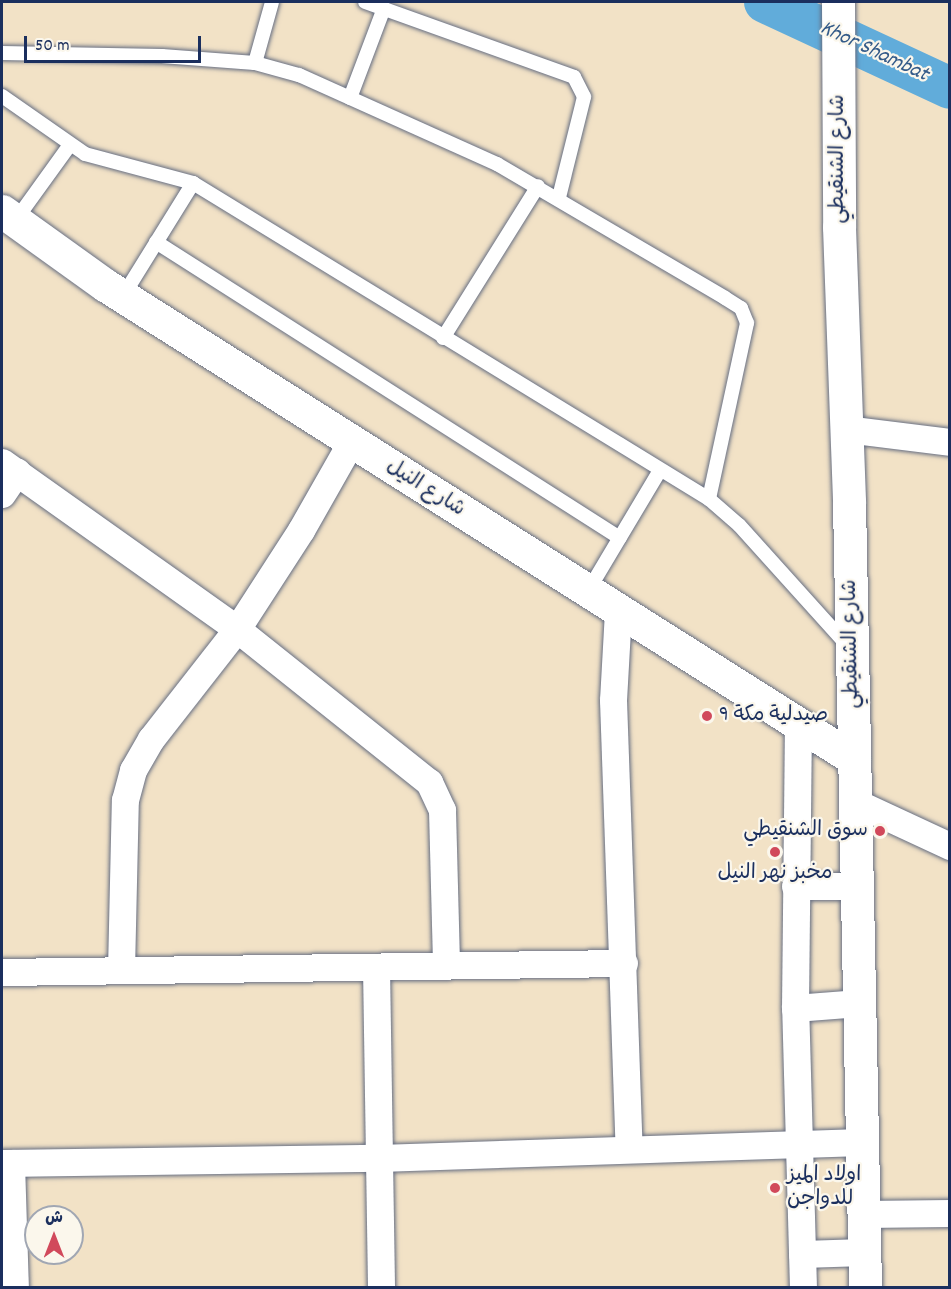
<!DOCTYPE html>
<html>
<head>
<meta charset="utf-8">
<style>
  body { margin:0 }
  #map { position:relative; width:951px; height:1289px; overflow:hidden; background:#f2e2c6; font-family:Dekko,"Playpen Sans Arabic",sans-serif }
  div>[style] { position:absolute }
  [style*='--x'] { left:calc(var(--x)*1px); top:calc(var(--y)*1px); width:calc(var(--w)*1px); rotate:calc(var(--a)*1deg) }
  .river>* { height:42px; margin:-21px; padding:0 21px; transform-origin:21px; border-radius:21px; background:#61acda }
  .roads { filter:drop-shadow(0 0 2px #666e82) drop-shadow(0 0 2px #666e82) }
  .service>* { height:14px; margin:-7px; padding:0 7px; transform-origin:7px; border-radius:7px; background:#fff }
  .minor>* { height:27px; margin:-13.5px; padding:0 13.5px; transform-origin:13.5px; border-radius:13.5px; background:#fff }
  .tertiary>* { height:33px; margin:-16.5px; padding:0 16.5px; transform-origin:16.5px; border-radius:16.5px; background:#fff }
  .dots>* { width:16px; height:16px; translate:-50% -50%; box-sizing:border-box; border:3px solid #fbf7ec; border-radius:50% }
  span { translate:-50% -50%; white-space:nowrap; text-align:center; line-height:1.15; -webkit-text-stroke:4.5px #fbf7ec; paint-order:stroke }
  .street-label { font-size:21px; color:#1b2f5e }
  .poi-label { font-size:21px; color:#1b2f5e }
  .left { translate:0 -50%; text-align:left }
  .right { translate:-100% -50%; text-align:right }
  .water-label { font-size:22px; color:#345b89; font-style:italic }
  .frame { position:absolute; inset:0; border:3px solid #1b2f5e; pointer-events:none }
  .north { position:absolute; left:24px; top:1205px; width:60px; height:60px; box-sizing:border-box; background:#fbf7ec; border:2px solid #a1a7b3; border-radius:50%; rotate:0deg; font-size:16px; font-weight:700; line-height:24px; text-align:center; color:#1b2f5e }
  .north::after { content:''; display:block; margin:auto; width:21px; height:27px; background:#d1495b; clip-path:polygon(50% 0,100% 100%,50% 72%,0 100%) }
  .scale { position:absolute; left:24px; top:36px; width:177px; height:27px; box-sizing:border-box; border:3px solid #1b2f5e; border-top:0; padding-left:8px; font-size:18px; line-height:21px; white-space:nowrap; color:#1b2f5e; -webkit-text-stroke:4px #fbf7ec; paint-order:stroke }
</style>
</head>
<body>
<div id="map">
  <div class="river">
    <i style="--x:765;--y:2;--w:204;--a:24.9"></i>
  </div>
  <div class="roads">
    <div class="service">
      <i style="--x:365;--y:2;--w:222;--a:19.7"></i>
      <i style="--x:574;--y:77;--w:22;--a:63"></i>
      <i style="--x:584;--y:97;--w:103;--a:104"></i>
      <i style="--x:2;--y:53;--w:160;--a:1.1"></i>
      <i style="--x:162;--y:56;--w:93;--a:4.3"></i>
      <i style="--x:255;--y:63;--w:46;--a:15.3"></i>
      <i style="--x:299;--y:75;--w:217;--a:24.2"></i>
      <i style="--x:497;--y:164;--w:264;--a:30.4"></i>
      <i style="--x:725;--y:298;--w:19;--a:32"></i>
      <i style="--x:741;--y:308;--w:16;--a:68"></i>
      <i style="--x:747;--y:323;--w:180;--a:102.2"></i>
      <i style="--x:255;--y:63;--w:63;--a:-74.4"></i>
      <i style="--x:2;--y:96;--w:101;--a:34.9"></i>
      <i style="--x:85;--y:154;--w:112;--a:15"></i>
      <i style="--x:193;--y:183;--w:605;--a:31.48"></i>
      <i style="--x:709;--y:499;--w:40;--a:41"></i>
      <i style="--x:739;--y:525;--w:160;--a:48"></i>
      <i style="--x:350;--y:98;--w:96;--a:-69.3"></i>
      <i style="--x:15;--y:221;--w:92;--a:-54.2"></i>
      <i style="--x:156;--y:242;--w:550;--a:32.54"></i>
      <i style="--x:123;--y:296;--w:133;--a:-58.2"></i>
      <i style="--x:443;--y:338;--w:179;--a:-58"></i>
      <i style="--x:588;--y:591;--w:139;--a:-59.2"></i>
    </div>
    <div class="minor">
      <i style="--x:846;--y:429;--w:105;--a:7.1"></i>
      <i style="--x:2;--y:462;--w:288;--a:35.4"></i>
      <i style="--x:237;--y:629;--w:246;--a:38.6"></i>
      <i style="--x:429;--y:782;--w:31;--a:65"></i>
      <i style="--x:442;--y:810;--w:155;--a:88.5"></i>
      <i style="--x:2;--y:494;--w:27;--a:-56"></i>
      <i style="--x:618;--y:611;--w:89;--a:93.2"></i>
      <i style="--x:613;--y:700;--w:449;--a:88"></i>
      <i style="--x:855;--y:802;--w:105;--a:24.9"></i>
      <i style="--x:795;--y:886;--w:62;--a:0"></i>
      <i style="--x:376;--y:967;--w:321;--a:89.1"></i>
      <i style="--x:121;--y:970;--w:170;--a:-88.7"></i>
      <i style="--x:125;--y:800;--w:31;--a:-75"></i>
      <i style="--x:133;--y:770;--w:36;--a:-60"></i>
      <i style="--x:151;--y:739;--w:140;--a:-52"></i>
      <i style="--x:237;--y:629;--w:118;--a:-57.1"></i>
      <i style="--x:301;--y:530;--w:101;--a:-60.4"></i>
      <i style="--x:2;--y:972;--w:622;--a:-0.83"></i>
      <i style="--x:795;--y:1008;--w:284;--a:-89.4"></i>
      <i style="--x:2;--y:1163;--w:377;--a:-0.8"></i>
      <i style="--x:379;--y:1158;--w:483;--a:-1.9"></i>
      <i style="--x:11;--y:1163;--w:125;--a:88.2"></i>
      <i style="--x:863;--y:1214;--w:87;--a:-0.7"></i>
      <i style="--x:802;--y:1254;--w:62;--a:-1.8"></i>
      <i style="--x:803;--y:1288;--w:280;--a:-91.6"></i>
      <i style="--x:795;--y:1008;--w:64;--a:-4.5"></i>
    </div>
    <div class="tertiary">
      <i style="--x:838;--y:2;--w:225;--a:89.7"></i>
      <i style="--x:839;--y:227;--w:276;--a:87.9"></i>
      <i style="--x:849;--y:503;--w:785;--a:88.83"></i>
      <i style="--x:2;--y:211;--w:127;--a:35.7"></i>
      <i style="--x:105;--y:285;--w:886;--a:32.33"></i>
    </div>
  </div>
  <div class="dots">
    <i style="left:707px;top:716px;background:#d1495b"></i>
    <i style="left:880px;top:831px;background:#d1495b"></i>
    <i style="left:775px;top:852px;background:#d1495b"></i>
    <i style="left:775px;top:1188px;background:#d1495b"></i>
  </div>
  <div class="street-label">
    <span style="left:839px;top:159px;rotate:-90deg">شارع الشنقيطي</span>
    <span style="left:425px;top:489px;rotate:32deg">شارع النيل</span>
    <span style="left:852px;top:644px;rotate:-91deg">شارع الشنقيطي</span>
  </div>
  <div class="poi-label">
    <span class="left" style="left:719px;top:716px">صيدلية مكة 9</span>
    <span class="right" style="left:868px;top:831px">سوق الشنقيطي</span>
    <span style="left:775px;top:874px">مخبز نهر النيل</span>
    <span class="left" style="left:787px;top:1188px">اولاد الميز<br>للدواجن</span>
  </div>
  <div class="water-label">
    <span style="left:874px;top:52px;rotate:25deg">Khor Shambat</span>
  </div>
  <div class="frame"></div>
  <div class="north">ش</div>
  <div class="scale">50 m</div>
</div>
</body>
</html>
